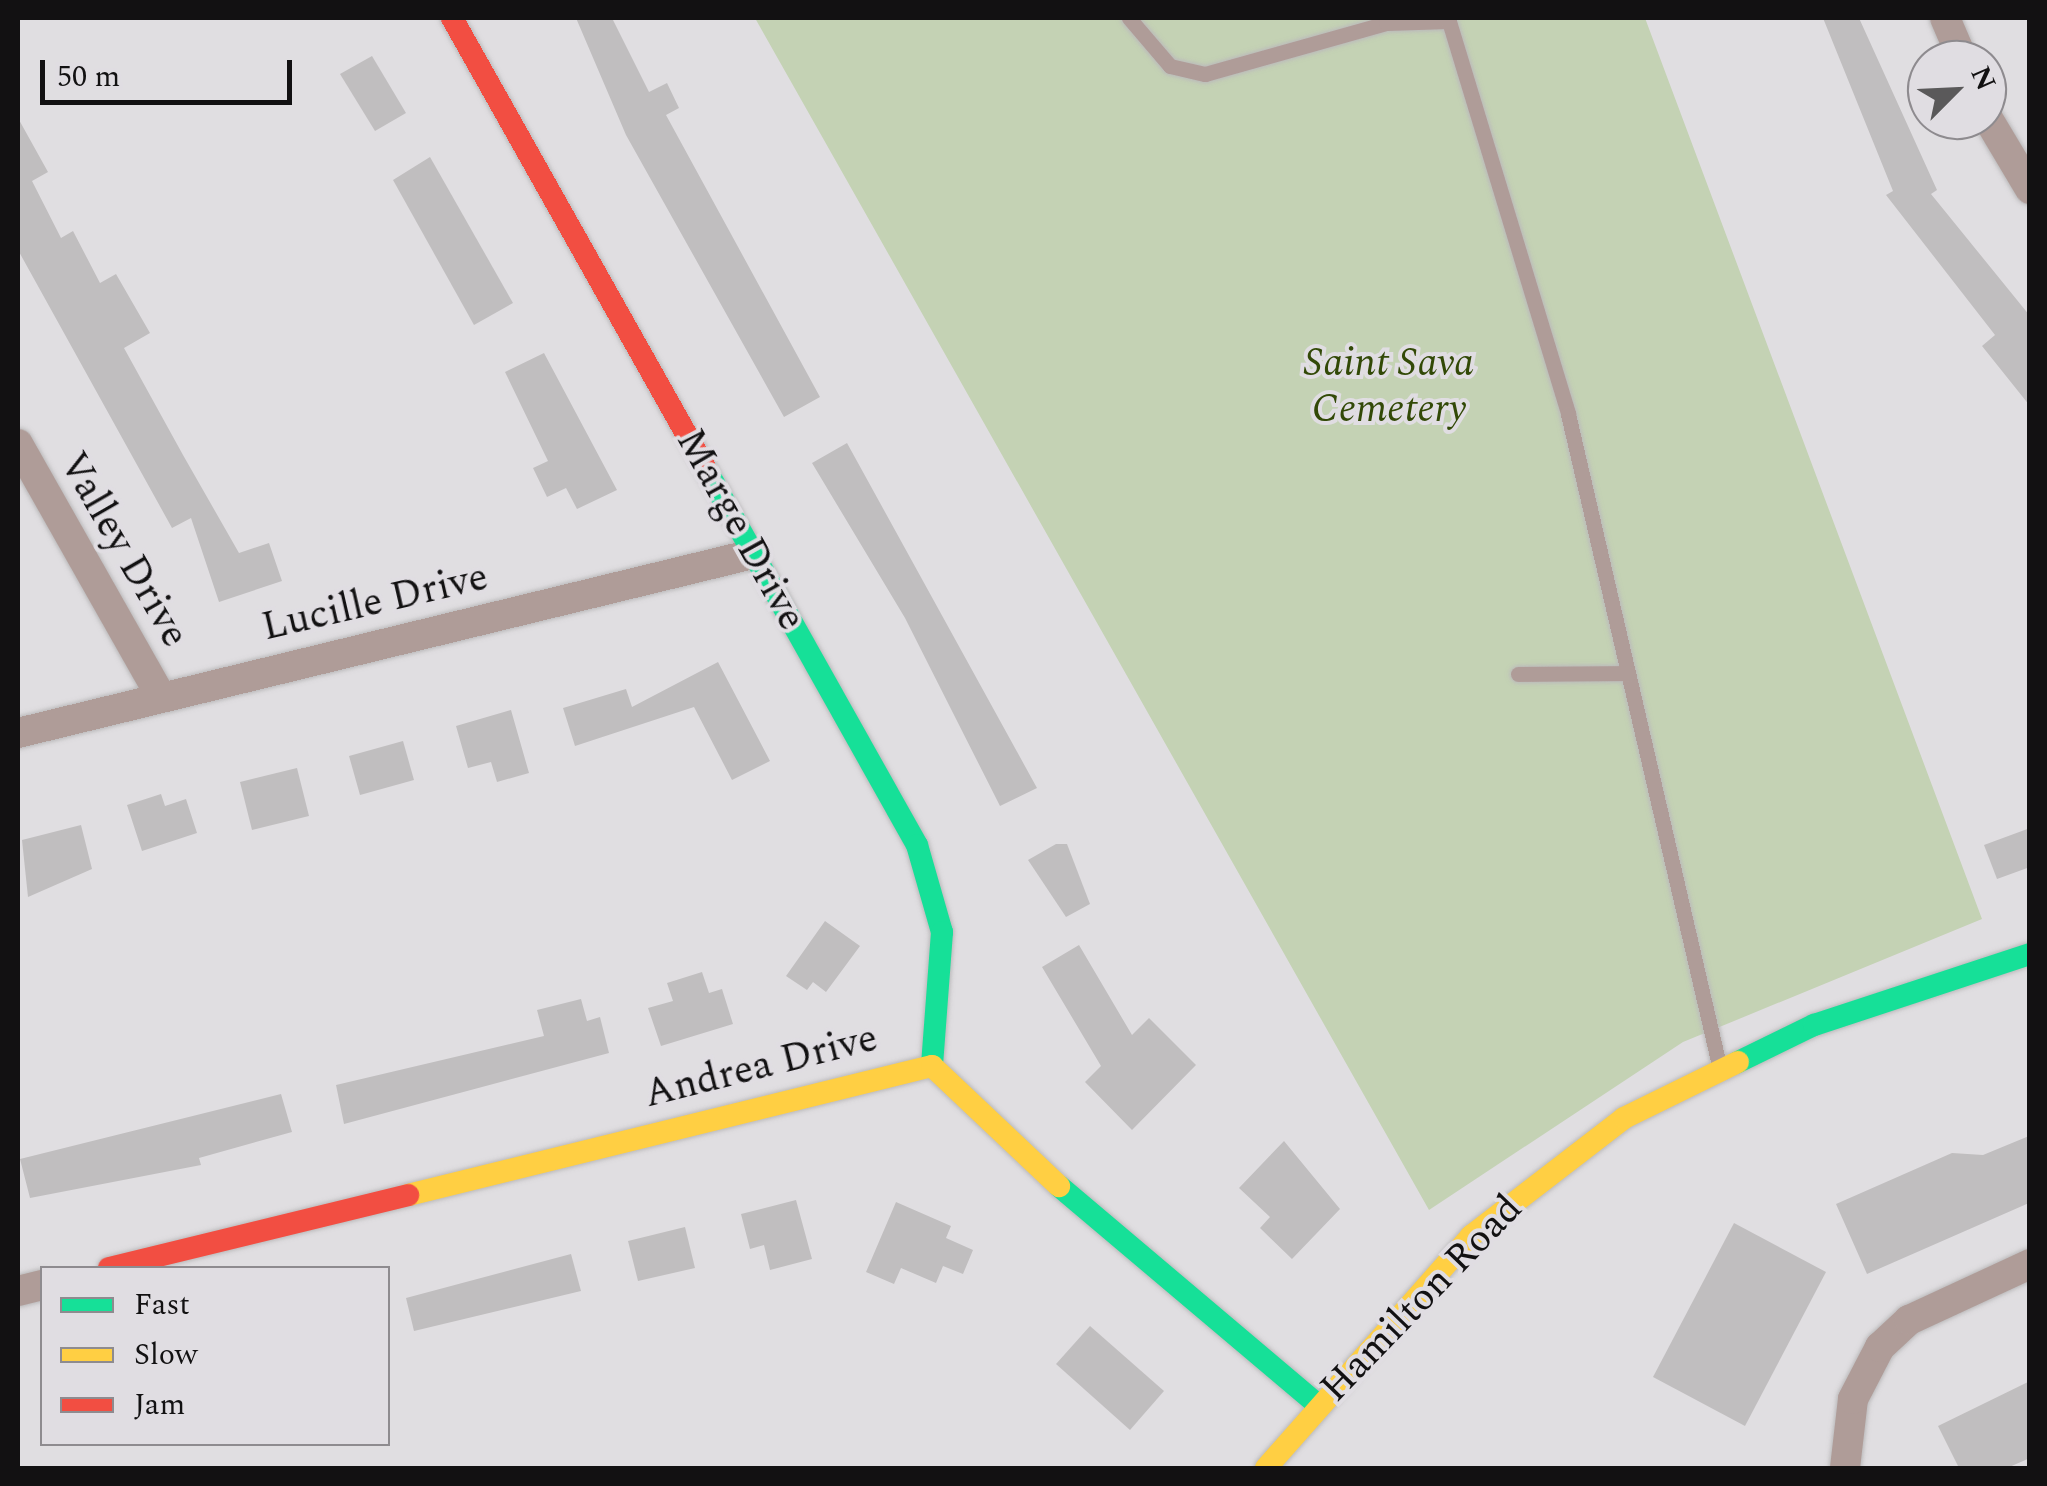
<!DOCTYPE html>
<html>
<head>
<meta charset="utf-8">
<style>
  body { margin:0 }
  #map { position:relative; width:2047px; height:1486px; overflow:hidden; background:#e0dee1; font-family:Spectral,serif }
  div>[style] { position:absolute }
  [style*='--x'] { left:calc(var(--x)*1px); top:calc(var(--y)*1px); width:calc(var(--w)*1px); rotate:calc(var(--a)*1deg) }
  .green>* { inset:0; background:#c4d2b4 }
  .building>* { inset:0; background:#c0bebf }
  .roads { filter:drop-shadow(0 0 2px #bbbabb) drop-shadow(0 0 2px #bbbabb) }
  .lane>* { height:15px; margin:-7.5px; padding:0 7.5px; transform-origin:7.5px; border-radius:7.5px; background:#af9c98 }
  .street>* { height:30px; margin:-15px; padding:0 15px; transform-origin:15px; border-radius:15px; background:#af9c98 }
  .fast>* { height:22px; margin:-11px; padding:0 11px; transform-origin:11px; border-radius:11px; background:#16e098 }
  .slow>* { height:22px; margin:-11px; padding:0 11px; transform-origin:11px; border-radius:11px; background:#ffcf43 }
  .jam>* { height:22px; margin:-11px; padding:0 11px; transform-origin:11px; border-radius:11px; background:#f24e42 }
  span { translate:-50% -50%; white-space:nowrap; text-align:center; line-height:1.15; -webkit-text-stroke:8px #e0dde2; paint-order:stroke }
  .park-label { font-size:40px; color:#324907; font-style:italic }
  .street-label { font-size:40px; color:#121112 }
  .frame { position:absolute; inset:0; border:20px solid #121112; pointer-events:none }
  .legend { position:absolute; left:40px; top:1266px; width:350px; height:180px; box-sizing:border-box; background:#e0dde2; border:2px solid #8e8b8f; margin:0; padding:12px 18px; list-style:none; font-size:30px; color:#121112 }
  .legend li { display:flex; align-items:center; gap:20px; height:50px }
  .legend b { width:50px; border:2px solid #8e8b8f }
  .north { position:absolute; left:1907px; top:40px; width:100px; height:100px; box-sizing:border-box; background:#e0dde2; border:2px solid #8e8b8f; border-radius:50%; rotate:66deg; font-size:28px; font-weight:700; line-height:40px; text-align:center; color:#121112 }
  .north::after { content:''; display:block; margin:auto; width:35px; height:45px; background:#5a595a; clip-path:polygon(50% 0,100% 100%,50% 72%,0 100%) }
  .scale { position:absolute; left:40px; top:60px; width:252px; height:45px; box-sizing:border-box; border:5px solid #121112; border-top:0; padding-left:12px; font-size:30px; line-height:35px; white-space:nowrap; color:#121112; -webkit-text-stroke:8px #e0dde2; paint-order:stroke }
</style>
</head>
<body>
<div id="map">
  <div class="green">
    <i style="clip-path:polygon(755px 18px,1645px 18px,1982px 919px,1683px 1042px,1429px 1210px)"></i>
  </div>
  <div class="building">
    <i style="clip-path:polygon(576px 18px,612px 18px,649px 92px,667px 83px,679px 108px,666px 115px,820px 397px,784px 417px,626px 135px)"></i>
    <i style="clip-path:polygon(1823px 18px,1859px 18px,1937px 190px,1931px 194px,2030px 316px,2030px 406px,1982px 346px,1995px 335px,1886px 195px,1893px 191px)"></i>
    <i style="clip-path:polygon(372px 56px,406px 113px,375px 131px,340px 74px)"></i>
    <i style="clip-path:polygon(18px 118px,48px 172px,32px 181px,61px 238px,73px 231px,100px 283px,116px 274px,150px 333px,124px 348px,183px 455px,239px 553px,269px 543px,282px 581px,219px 602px,191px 518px,172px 528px,18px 250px)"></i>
    <i style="clip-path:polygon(430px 157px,513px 303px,474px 325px,393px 180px)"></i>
    <i style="clip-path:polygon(544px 353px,617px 490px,577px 509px,566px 488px,547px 497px,533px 468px,548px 461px,505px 372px)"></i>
    <i style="clip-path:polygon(847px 443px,1037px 788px,1000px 806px,905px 618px,812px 463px)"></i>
    <i style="clip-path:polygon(718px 662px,770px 761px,732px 780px,694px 707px,575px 746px,563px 708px,626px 689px,632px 707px)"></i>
    <i style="clip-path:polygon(511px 710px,529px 773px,497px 782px,491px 762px,468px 768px,456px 726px)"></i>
    <i style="clip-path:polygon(403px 741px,414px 780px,360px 795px,349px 756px)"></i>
    <i style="clip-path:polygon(297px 768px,309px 816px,252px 830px,240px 782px)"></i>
    <i style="clip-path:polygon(161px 794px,165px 806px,186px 799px,197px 833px,142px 851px,127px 805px)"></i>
    <i style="clip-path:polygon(81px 825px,92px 869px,28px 897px,22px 840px)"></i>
    <i style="clip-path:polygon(2030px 828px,2030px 867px,1997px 879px,1984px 845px)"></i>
    <i style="clip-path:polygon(1056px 844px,1067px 844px,1090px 904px,1066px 917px,1028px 860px)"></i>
    <i style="clip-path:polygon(825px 921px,860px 946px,826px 992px,813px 982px,807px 990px,786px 976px)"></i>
    <i style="clip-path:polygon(1079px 945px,1132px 1035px,1149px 1018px,1196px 1065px,1132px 1130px,1085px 1082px,1101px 1066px,1042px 967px)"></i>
    <i style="clip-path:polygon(702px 972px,709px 993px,722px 989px,733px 1024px,661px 1046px,648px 1008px,673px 1001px,667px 983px)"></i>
    <i style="clip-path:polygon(581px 999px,587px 1021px,600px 1017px,609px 1053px,344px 1124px,336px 1085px,544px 1036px,537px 1010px)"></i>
    <i style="clip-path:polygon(281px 1094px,292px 1132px,199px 1158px,201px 1165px,30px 1198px,20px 1159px)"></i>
    <i style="clip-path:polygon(2029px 1136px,2029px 1203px,1867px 1274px,1836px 1204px,1952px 1153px,1983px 1155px)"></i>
    <i style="clip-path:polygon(1284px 1141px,1340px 1209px,1292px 1259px,1260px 1228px,1270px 1217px,1239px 1188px)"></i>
    <i style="clip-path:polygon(796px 1200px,812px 1259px,770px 1270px,764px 1245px,750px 1249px,741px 1214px)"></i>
    <i style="clip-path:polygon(896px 1202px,951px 1226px,946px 1238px,973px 1250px,963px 1274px,943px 1266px,936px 1283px,901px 1268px,894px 1284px,866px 1272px)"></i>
    <i style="clip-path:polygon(1734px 1223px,1826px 1272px,1745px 1426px,1653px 1377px)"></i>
    <i style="clip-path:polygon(685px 1227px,695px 1268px,638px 1281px,628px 1241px)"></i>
    <i style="clip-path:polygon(571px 1254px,581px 1291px,414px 1331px,406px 1298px)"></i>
    <i style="clip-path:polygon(1090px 1326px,1164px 1391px,1130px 1430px,1056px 1364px)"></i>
    <i style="clip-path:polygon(2030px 1381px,2030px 1458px,2007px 1468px,1959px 1468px,1938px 1426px)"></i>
  </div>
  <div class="roads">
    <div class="lane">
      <i style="--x:1129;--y:18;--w:63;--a:49.5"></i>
      <i style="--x:1170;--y:66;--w:36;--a:13"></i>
      <i style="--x:1205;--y:74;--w:188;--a:-15.7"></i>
      <i style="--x:1386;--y:23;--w:63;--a:-1.8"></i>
      <i style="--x:1448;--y:18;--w:414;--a:73.1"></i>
      <i style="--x:1568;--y:414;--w:668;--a:76.94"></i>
      <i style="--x:1518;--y:674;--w:110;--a:-0.5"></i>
    </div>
    <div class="street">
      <i style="--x:1945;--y:18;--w:46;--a:66.8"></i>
      <i style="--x:1987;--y:117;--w:84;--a:59.2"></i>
      <i style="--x:18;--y:444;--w:288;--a:60.5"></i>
      <i style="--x:18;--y:733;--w:756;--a:-13.69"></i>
      <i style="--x:18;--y:1291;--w:25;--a:-14"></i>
      <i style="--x:1845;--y:1468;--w:69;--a:-83.4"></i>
      <i style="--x:1853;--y:1399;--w:59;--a:-62.6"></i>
      <i style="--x:1880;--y:1347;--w:40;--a:-43"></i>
      <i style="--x:1909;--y:1320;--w:133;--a:-24.8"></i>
    </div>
    <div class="fast">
      <i style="--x:707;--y:471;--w:429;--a:60.7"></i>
      <i style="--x:917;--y:845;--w:91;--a:74"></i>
      <i style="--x:942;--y:932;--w:134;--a:94.3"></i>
      <i style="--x:1738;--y:1062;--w:85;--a:-26"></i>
      <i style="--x:1814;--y:1025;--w:227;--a:-18.2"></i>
      <i style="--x:1059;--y:1186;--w:341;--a:40.2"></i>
    </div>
    <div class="slow">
      <i style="--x:408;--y:1195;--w:540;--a:-13.83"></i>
      <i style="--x:932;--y:1066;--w:175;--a:43.4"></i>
      <i style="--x:1266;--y:1468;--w:310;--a:-48.5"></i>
      <i style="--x:1471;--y:1236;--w:193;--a:-37.6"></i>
      <i style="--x:1624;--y:1118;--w:127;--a:-26.2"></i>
    </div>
    <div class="jam">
      <i style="--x:452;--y:18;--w:520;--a:60.62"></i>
      <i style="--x:109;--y:1268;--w:308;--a:-13.7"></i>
    </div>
  </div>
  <div class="park-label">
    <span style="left:1389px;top:387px">Saint Sava<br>Cemetery</span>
  </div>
  <div class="street-label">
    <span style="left:740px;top:530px;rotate:61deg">Marge Drive</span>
    <span style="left:123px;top:550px;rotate:60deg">Valley Drive</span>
    <span style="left:375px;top:603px;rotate:-13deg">Lucille Drive</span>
    <span style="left:761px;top:1067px;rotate:-14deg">Andrea Drive</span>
    <span style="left:1422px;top:1299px;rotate:-46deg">Hamilton Road</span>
  </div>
  <div class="frame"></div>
  <ul class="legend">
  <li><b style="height:12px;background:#16e098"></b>Fast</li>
  <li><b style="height:12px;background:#ffcf43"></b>Slow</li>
  <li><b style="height:12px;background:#f24e42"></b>Jam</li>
  </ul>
  <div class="north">N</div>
  <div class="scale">50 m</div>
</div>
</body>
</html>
